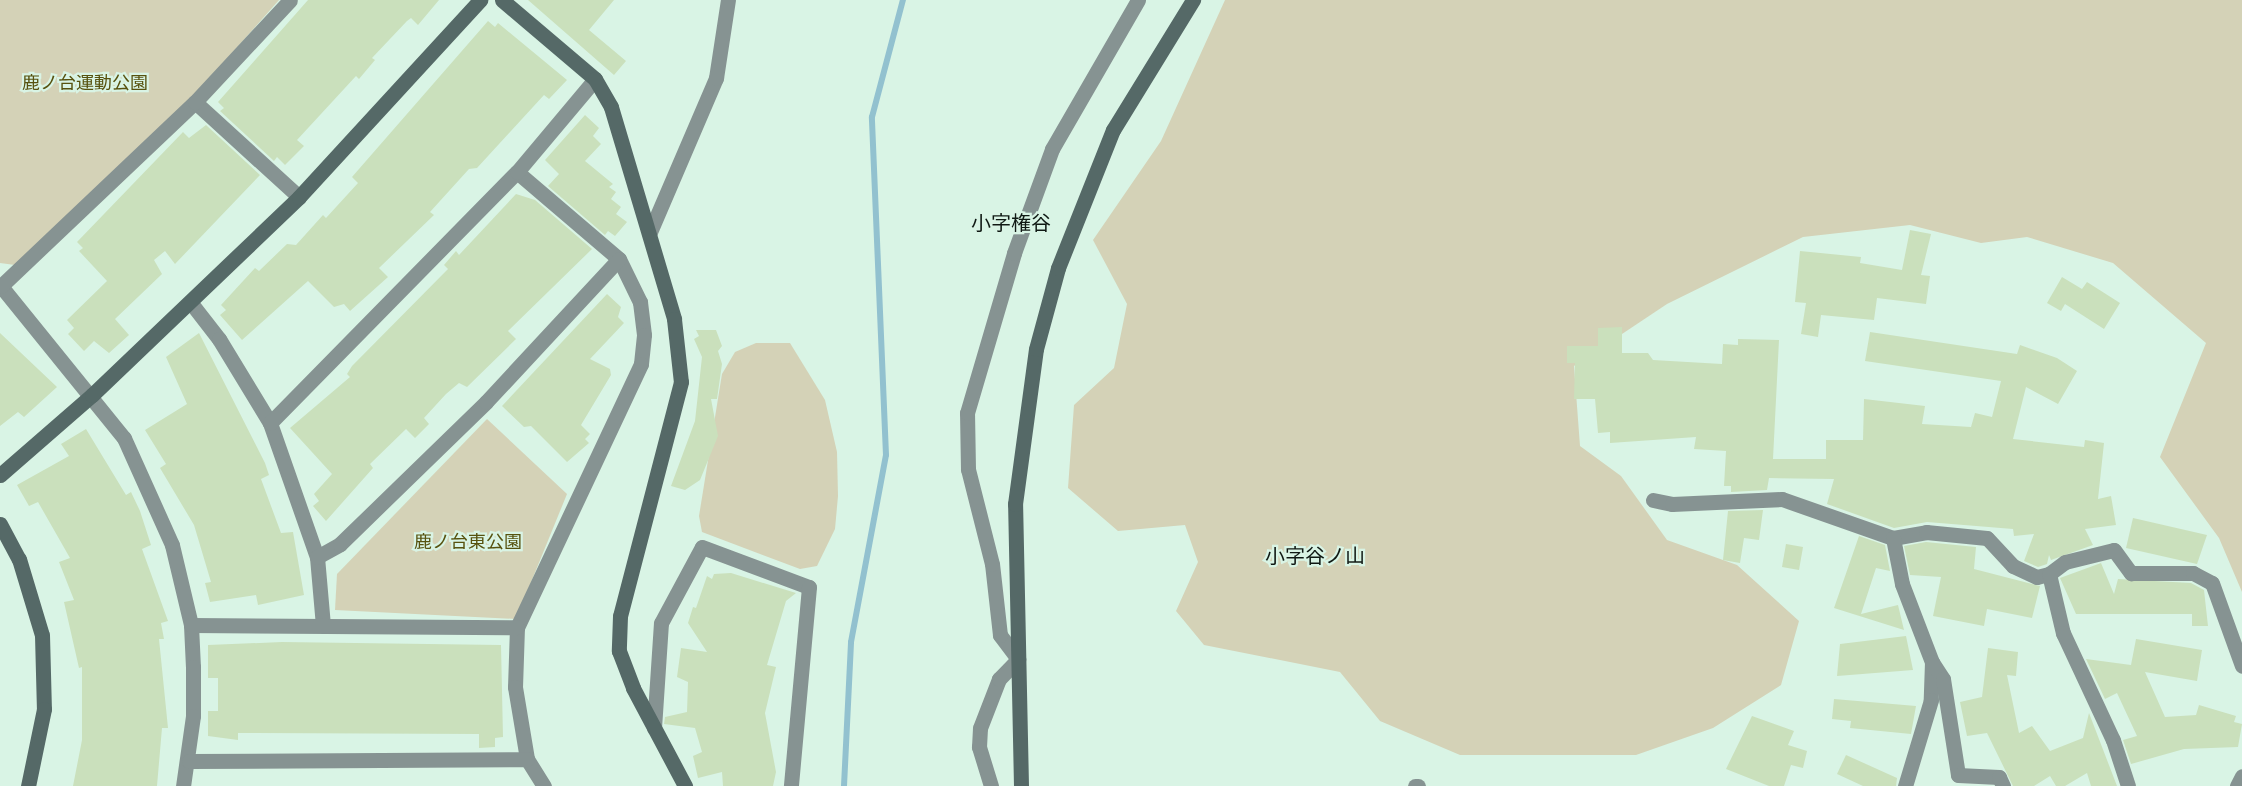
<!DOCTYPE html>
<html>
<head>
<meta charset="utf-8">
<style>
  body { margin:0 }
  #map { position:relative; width:2242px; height:786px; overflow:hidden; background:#d9f4e5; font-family:"Source Sans 3","Noto Sans JP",sans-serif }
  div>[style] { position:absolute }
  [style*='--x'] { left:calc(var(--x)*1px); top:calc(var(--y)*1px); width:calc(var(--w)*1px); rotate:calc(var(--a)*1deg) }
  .green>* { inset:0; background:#d4d2b7 }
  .stream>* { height:6px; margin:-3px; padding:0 3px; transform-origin:3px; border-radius:3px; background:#92c1cf }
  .building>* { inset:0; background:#cae0bc }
  .street>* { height:15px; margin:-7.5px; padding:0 7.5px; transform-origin:7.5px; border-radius:7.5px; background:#869392 }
  .secondary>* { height:15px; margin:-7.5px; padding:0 7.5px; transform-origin:7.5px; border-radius:7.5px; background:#556967 }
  span { translate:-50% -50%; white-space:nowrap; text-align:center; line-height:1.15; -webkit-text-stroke:4.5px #d9f4e5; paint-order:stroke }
  .park-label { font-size:18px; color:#57520f }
  .neighbourhood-label { font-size:20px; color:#0f1813 }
</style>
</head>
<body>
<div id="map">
  <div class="green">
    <i style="clip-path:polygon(0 0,279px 0,194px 96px,15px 265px,0 263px)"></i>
    <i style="clip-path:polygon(1225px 0,2242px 0,2242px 592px,2219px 538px,2160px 457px,2206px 343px,2113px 263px,2027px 237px,1981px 243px,1910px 225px,1803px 237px,1667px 304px,1574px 366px,1580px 446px,1621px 476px,1667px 540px,1737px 565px,1799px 621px,1781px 685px,1713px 728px,1636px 755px,1460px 755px,1380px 721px,1340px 672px,1204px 645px,1176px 611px,1198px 562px,1185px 525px,1118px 531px,1068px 488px,1074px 405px,1114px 368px,1127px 304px,1093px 240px,1161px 141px)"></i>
    <i style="clip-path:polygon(756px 343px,790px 343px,825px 400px,837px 452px,838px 496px,835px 529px,817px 566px,800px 569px,702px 532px,699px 516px,722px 374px,735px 352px)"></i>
    <i style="clip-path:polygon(487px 419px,567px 494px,516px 619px,335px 610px,337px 574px)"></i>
  </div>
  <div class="stream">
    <i style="--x:844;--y:786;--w:144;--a:-87.2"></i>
    <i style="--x:851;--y:642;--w:190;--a:-79.4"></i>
    <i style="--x:886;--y:455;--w:338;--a:-92.4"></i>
    <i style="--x:872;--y:117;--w:121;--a:-75.2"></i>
  </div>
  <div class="building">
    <i style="clip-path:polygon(308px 0,439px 0,418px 25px,411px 18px,407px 21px,372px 58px,375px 60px,359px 79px,356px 76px,297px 140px,304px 146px,285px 165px,277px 157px,274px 161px,220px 111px,224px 108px,218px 102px)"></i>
    <i style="clip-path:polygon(528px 0,614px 0,589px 30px,626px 61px,614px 75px)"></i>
    <i style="clip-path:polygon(488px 21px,495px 27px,498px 23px,567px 80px,549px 99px,544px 95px,477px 168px,469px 169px,430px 212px,434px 215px,379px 268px,388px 277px,350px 311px,344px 304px,334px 307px,308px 281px,242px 340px,220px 315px,226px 310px,221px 305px,255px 268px,259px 271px,287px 244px,296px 245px,323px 215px,326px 218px,358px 183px,352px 177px)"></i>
    <i style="clip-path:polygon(585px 115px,599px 128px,593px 136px,601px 144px,585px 161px,613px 184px,609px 187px,616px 192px,611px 199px,621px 207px,616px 214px,627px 222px,615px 236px,608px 231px,605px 235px,548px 186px,559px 174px,545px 160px)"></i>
    <i style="clip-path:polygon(206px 125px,260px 175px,175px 264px,165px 251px,154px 260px,162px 274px,115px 319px,129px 335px,109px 353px,94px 341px,84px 351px,68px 334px,74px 328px,67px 320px,107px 281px,79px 251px,83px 248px,77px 242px,183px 132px,189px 138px)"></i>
    <i style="clip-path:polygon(516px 194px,535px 200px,592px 249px,508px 331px,516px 339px,467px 387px,459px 383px,446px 394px,424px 418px,429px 424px,415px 438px,406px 429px,370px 464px,373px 468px,326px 521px,313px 506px,319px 501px,314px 494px,332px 474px,290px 428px,350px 377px,347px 374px,352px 366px,448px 269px,444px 265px,456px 251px,459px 255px)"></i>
    <i style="clip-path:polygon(1910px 230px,1931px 234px,1921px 275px,1930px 276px,1926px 304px,1877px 298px,1874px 320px,1821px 315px,1818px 337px,1801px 334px,1806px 303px,1795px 302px,1800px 251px,1861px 257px,1860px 263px,1902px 270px)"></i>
    <i style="clip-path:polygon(2062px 277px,2082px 289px,2087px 282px,2120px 303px,2104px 329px,2065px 304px,2061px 311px,2047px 303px)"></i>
    <i style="clip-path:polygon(607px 294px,621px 307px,618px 317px,624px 323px,590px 359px,610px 369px,611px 375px,581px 425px,590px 434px,585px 439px,589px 443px,567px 462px,531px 426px,524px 427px,502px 406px)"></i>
    <i style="clip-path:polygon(1622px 327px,1622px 353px,1648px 353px,1653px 360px,1722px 364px,1723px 344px,1738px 345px,1738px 339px,1779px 340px,1773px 459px,1826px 459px,1826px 440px,1863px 440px,1864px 399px,1925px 406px,1922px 424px,1971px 427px,1975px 413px,1992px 417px,2001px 381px,1865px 361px,1870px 332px,2017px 354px,2020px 345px,2057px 358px,2077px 371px,2058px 404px,2026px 387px,2013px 439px,2084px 447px,2085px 440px,2104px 443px,2098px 499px,2111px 496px,2116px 525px,2085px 529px,2093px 545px,2051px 560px,2049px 555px,2047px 564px,2038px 567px,2024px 561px,2034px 534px,2014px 536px,2013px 529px,1927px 522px,1894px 528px,1827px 504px,1834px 479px,1769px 478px,1767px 490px,1731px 492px,1731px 486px,1724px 486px,1726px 451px,1694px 449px,1696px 437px,1610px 443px,1610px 432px,1598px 433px,1595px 399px,1574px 399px,1575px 363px,1567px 363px,1567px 346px,1598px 346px,1598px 328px)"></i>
    <i style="clip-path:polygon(696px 330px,716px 330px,722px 346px,718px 351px,722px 364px,717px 399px,711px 399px,718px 436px,700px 480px,685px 490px,671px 486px,695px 421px,702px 357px,694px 339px,699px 336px)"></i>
    <i style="clip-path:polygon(0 333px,57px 387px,24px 417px,18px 412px,0 426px)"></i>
    <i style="clip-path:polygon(199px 333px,265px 463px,269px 475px,261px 479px,281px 533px,293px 532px,304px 595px,258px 605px,256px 595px,210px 602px,205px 583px,211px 582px,194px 525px,160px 468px,166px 464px,145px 430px,187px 404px,166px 357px)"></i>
    <i style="clip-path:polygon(86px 429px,126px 495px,131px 492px,140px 511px,151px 545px,142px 549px,168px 621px,161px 623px,164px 639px,159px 639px,168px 728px,162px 728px,157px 786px,73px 786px,82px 740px,82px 667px,79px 668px,64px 602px,74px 600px,59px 562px,70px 558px,38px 502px,29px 506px,17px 485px,69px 456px,61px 444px)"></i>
    <i style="clip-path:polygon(1763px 510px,1759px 540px,1744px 538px,1740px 563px,1723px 560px,1728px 511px)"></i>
    <i style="clip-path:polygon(2133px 518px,2207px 535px,2197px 564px,2126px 548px)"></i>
    <i style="clip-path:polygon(1859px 536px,1885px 545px,1890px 571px,1876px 568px,1861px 614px,1898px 605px,1904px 630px,1834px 608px)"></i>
    <i style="clip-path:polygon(1926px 542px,1976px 547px,1974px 569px,2040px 586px,2032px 618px,1987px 609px,1984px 626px,1933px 616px,1941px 577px,1910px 575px,1904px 546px)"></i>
    <i style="clip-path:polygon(1786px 544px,1803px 547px,1799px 570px,1782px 567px)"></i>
    <i style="clip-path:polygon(2101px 563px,2114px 594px,2118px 579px,2191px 583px,2204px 590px,2208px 626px,2192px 626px,2192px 614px,2076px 614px,2060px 578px)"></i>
    <i style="clip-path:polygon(731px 573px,796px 593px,786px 601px,767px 665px,776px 667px,765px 713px,776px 772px,773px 786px,723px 786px,722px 772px,698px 778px,693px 756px,702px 752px,695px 728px,664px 724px,665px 717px,687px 712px,688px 682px,677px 677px,681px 648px,707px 652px,688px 623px,693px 607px,696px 608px,707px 576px,712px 579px,714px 574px)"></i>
    <i style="clip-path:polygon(1906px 636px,1913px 670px,1837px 676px,1840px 644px)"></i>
    <i style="clip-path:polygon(2136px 639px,2202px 650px,2197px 681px,2145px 672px,2165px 717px,2196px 715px,2199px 705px,2236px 716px,2234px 722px,2242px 724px,2238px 747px,2184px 749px,2131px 764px,2123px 740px,2137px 736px,2117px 693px,2105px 699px,2086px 659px,2131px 665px)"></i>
    <i style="clip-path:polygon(282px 642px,501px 645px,503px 737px,495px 738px,495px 747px,479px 748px,479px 734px,238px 733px,238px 740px,208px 736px,208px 711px,218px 711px,218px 678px,208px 678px,208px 645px)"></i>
    <i style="clip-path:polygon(1988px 648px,2018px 652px,2016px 676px,2007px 675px,2019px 733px,2032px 726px,2050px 751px,2083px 738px,2089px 713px,2117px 786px,2091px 786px,2087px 773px,2065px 786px,2056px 786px,2050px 776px,2034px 786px,2013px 786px,1987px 733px,1967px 736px,1960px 702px,1982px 697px)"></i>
    <i style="clip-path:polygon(1834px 699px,1916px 706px,1911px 734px,1850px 728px,1851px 721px,1832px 719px)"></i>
    <i style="clip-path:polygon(1752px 716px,1794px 731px,1788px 745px,1807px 751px,1803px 768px,1791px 765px,1784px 786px,1769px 786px,1726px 769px)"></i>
    <i style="clip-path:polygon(1846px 755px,1897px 778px,1896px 786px,1863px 786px,1837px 774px)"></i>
  </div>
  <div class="street">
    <i style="--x:195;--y:102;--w:141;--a:42.4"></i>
    <i style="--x:517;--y:172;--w:134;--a:40.5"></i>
    <i style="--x:619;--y:259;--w:48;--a:64"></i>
    <i style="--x:640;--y:302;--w:33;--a:83"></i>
    <i style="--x:644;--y:335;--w:29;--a:96"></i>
    <i style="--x:641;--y:364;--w:291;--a:115.2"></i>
    <i style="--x:517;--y:627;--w:60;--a:91.9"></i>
    <i style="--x:515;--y:687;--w:73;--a:80.5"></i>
    <i style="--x:527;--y:759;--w:32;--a:58"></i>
    <i style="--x:650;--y:232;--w:168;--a:-66.8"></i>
    <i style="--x:716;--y:78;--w:79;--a:-81.3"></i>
    <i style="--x:0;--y:285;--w:197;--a:51"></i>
    <i style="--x:124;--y:438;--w:117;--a:65.8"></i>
    <i style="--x:172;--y:545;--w:82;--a:76.6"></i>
    <i style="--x:191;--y:625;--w:42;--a:87.3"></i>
    <i style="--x:193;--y:667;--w:49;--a:90"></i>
    <i style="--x:193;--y:716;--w:71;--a:98.1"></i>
    <i style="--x:1;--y:286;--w:267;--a:-43.5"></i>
    <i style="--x:195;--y:102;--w:139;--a:-47"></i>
    <i style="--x:191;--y:303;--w:46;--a:52.1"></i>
    <i style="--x:219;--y:339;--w:98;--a:58.7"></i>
    <i style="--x:270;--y:423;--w:142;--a:70.7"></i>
    <i style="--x:317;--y:557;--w:69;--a:85"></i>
    <i style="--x:270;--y:423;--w:352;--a:-45.5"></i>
    <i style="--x:517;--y:172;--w:121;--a:-50"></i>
    <i style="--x:1653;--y:500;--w:19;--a:12"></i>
    <i style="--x:1672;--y:504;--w:110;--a:-2.6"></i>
    <i style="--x:1782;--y:499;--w:118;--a:19.4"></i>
    <i style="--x:1893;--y:538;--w:34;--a:-10"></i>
    <i style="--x:1926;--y:532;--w:61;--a:5.6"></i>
    <i style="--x:1987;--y:538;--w:38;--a:47"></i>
    <i style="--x:2013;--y:566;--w:26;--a:25"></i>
    <i style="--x:2037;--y:577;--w:12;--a:-14"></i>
    <i style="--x:2049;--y:574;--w:61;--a:76.7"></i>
    <i style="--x:2063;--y:633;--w:118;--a:65"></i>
    <i style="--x:2113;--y:740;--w:48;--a:71.9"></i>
    <i style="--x:1893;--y:538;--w:47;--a:78.9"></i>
    <i style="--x:1902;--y:584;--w:84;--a:69"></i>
    <i style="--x:1932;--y:662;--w:38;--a:92"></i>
    <i style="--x:1931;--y:700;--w:90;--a:106.8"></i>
    <i style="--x:317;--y:557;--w:26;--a:-29"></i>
    <i style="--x:340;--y:544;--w:204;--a:-44.2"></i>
    <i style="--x:486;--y:402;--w:195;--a:-47.1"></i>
    <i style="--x:2049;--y:574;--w:20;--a:-37"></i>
    <i style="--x:2065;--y:562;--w:50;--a:-13.8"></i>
    <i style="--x:2114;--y:550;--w:29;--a:54"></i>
    <i style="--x:2131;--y:573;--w:62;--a:0"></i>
    <i style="--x:2193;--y:573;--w:21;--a:28"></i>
    <i style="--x:2212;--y:583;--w:88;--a:70.1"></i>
    <i style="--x:191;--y:625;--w:326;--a:0.4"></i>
    <i style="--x:1932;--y:662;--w:20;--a:57"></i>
    <i style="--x:1943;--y:679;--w:97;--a:81.1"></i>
    <i style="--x:1958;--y:775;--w:41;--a:2.8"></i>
    <i style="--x:1999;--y:777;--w:10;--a:66"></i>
    <i style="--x:654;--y:728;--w:105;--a:-86.2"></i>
    <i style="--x:661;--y:623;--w:86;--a:-61.7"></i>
    <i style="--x:702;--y:547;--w:114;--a:20.5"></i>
    <i style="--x:809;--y:587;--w:200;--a:95.2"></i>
    <i style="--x:189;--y:761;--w:338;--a:-0.3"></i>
    <i style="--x:991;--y:786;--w:41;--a:-107.1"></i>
    <i style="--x:979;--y:747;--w:19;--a:-87"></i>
    <i style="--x:980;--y:728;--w:53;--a:-68.8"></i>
    <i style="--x:999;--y:679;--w:28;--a:-46"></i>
    <i style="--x:1018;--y:659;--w:30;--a:-127"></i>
    <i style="--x:1000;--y:635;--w:71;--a:-96.4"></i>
    <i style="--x:992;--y:564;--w:98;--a:-104.2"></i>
    <i style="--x:968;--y:469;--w:56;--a:-91"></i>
    <i style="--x:967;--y:413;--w:167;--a:-73.6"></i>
    <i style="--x:1014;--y:253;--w:111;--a:-69.9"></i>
    <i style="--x:1052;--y:149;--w:172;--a:-60"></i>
    <i style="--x:1415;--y:786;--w:3;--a:0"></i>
    <i style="--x:2237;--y:786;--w:11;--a:-63"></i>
  </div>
  <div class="secondary">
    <i style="--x:502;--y:0;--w:122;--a:40.3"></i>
    <i style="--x:595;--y:79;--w:32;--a:60"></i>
    <i style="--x:611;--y:107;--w:221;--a:73.4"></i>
    <i style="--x:674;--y:319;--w:63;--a:83.7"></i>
    <i style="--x:681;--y:382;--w:242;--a:104.6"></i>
    <i style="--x:620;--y:616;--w:35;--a:92"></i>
    <i style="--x:619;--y:651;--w:40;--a:69"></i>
    <i style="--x:633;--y:688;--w:111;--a:62"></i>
    <i style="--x:0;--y:475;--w:122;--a:-41"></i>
    <i style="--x:92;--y:395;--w:286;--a:-43.7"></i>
    <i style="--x:299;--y:197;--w:268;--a:-47.4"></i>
    <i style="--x:0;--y:524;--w:40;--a:62"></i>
    <i style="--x:19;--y:559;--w:79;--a:73.2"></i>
    <i style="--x:42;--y:635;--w:74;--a:88.5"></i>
    <i style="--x:44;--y:709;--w:79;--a:101.7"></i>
    <i style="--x:1021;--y:786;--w:282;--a:-91.2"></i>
    <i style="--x:1015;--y:504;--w:156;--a:-82.3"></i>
    <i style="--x:1036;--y:349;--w:84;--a:-74.8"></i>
    <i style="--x:1058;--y:268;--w:149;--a:-68.3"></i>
    <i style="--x:1113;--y:130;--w:153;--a:-58.4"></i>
  </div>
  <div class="park-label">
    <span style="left:85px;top:84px">鹿ノ台運動公園</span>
    <span style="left:468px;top:543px">鹿ノ台東公園</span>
  </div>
  <div class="neighbourhood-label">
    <span style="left:1011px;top:224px">小字権谷</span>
    <span style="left:1315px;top:557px">小字谷ノ山</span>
  </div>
</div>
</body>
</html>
